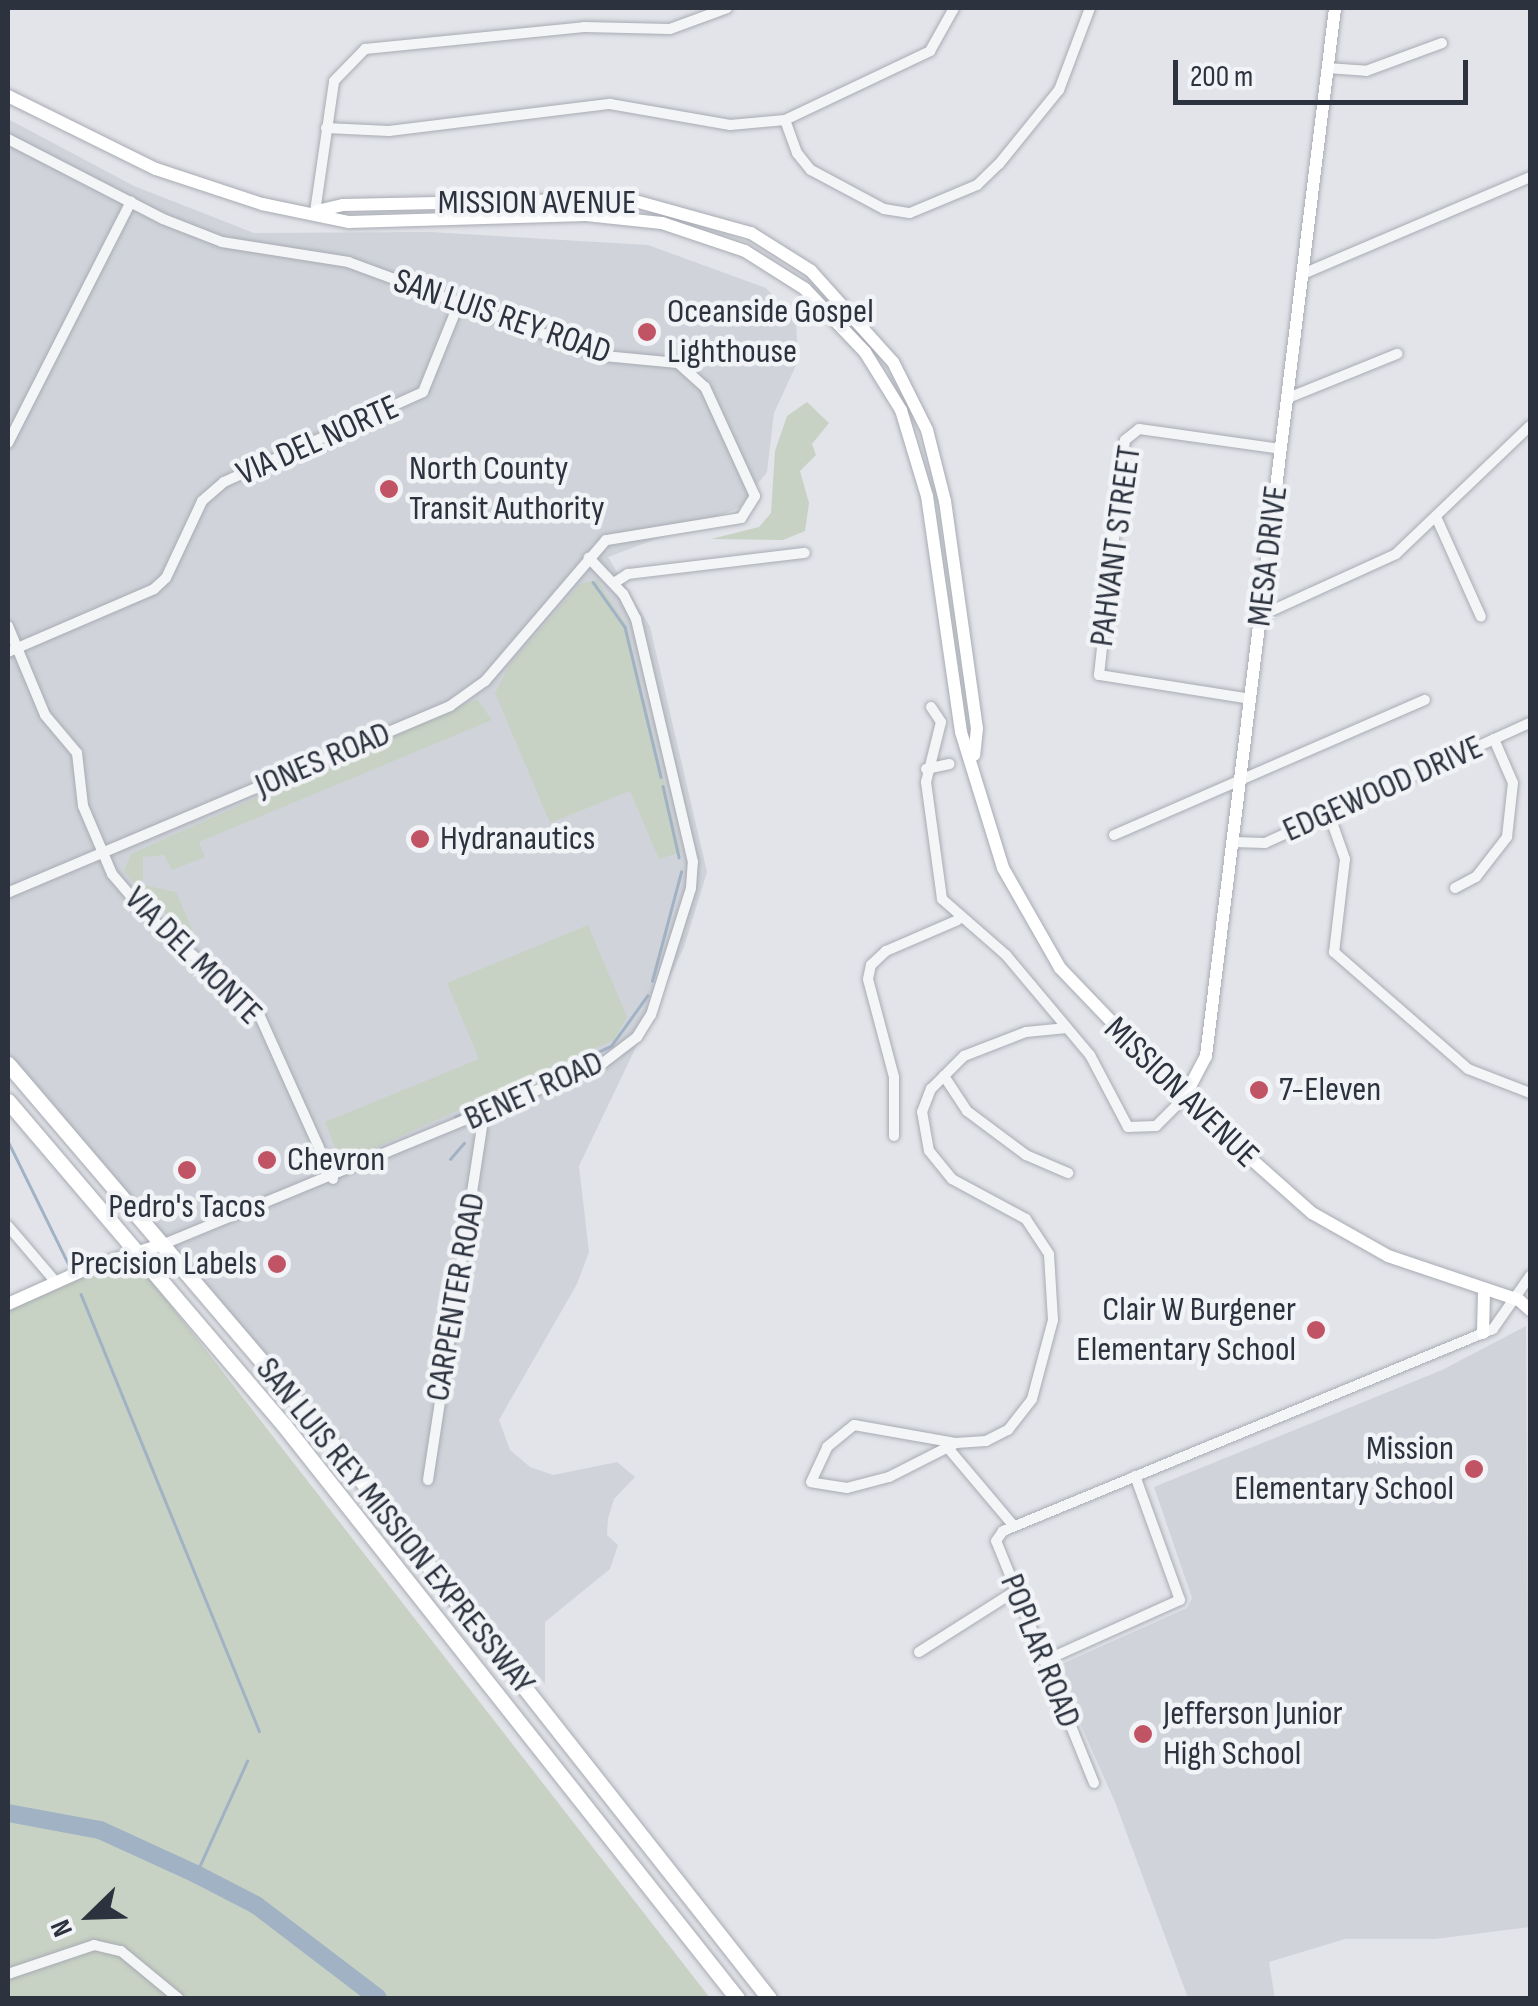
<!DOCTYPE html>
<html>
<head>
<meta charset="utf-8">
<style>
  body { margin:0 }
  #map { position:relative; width:1538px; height:2006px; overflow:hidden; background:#e2e4e9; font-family:"Sofia Sans Condensed",sans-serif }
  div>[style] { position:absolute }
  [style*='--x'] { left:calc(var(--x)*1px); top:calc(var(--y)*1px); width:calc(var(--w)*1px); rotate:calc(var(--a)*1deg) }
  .built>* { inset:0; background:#d0d4da }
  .green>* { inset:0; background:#c7d2c4 }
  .stream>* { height:2.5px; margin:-1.25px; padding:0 1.25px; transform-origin:1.25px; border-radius:1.25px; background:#a1b2c5 }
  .river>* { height:18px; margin:-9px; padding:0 9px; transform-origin:9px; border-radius:9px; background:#a1b2c5 }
  .roads { filter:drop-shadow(0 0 2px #a8abb3) drop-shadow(0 0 2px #a8abb3) }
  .minor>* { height:10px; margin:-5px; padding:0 5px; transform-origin:5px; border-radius:5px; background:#f4f5f7 }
  .major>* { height:12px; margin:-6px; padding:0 6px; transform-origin:6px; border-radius:6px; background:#fff }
  .highway>* { height:15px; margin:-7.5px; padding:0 7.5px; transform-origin:7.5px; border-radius:7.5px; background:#fff }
  .dots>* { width:28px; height:28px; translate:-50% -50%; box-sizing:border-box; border:5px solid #f1f3f6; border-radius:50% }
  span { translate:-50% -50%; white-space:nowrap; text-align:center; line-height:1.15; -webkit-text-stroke:9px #f1f3f6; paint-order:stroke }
  .street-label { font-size:35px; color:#2c333f }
  .poi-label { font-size:35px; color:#2c333f }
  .left { translate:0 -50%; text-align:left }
  .right { translate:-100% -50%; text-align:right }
  .frame { position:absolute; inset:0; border:10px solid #2c333f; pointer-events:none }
  .north { position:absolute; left:40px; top:1866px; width:100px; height:100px; -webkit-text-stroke:8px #f1f3f6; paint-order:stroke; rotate:247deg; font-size:28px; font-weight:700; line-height:40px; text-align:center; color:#2c333f }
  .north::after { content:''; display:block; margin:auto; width:35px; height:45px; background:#2c333f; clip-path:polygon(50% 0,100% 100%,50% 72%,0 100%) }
  .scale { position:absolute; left:1173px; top:60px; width:295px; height:45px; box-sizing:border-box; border:5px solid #2c333f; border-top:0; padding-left:12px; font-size:30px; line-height:35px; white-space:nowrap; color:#2c333f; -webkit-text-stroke:8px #f1f3f6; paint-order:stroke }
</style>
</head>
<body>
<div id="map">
  <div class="built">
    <i style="clip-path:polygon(8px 119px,134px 186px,254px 233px,430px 232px,648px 245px,766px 288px,796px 321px,798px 361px,774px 413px,767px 472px,739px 508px,608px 557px,650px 627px,707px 872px,684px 947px,579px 1166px,589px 1252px,577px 1284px,499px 1420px,510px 1450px,530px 1467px,553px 1475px,617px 1462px,635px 1477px,614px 1499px,608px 1519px,607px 1535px,618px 1545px,610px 1569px,545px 1622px,545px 1684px,8px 1054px)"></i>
    <i style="clip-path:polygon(1526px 1326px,1530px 1927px,1435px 1939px,1345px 1939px,1269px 1962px,1275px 1998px,1188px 1998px,1115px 1802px,1055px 1667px,1187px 1608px,1192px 1598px,1154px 1487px,1442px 1370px)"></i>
  </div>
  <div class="green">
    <i style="clip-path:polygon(807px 402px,829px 423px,812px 444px,816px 455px,800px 471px,809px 503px,805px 531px,783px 540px,711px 539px,759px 527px,771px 513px,775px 451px,787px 416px)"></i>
    <i style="clip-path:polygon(597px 580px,627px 626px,681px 852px,659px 859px,630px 791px,550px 823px,495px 693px,510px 664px,580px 584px)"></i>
    <i style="clip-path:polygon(477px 699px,492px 720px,199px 842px,205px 857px,172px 870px,164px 855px,143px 857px,143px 885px,176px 892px,195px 936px,144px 896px,124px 871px,131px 854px)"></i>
    <i style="clip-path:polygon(588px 925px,627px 1017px,614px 1040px,341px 1163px,325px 1122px,479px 1059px,447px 983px)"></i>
    <i style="clip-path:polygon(131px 1254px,710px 1998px,8px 1998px,8px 1304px)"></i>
  </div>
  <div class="stream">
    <i style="--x:593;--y:582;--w:55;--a:54.6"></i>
    <i style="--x:625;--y:627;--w:154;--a:76.5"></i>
    <i style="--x:663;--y:786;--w:73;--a:77.3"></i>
    <i style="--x:652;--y:981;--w:113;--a:-75.1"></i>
    <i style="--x:455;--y:1117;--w:171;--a:-24.5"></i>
    <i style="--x:611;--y:1046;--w:62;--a:-54.2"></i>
    <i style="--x:8;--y:1141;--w:140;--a:63.8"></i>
    <i style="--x:450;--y:1159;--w:21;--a:-49"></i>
    <i style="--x:81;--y:1294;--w:472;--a:67.8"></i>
    <i style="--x:196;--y:1874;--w:124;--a:-65.7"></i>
  </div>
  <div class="river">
    <i style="--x:8;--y:1813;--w:94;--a:10.5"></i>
    <i style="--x:100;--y:1830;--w:106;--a:24.6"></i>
    <i style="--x:196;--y:1874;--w:68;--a:27.3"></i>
    <i style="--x:256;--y:1905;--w:153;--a:37.3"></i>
  </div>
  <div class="roads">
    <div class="minor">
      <i style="--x:1327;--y:68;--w:39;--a:4"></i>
      <i style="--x:1366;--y:71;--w:81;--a:-20.2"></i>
      <i style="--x:785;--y:120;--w:35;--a:70"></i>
      <i style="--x:797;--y:153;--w:22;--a:51"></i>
      <i style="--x:811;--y:170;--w:83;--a:28.1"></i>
      <i style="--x:884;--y:209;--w:26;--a:9"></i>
      <i style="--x:910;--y:213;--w:73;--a:-22.7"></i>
      <i style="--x:977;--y:185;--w:30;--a:-44"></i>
      <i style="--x:999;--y:164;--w:95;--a:-51"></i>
      <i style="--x:1059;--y:90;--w:88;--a:-69.3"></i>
      <i style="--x:326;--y:128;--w:63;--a:2.7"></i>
      <i style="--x:389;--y:131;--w:223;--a:-7"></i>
      <i style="--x:610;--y:104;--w:122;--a:9.9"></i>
      <i style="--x:730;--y:125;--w:55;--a:-5.2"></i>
      <i style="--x:785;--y:120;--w:161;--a:-25.4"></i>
      <i style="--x:930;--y:51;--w:49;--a:-60.8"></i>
      <i style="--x:8;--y:139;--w:174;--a:27.3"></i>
      <i style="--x:163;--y:219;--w:63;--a:21.3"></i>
      <i style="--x:222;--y:242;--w:128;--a:9"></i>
      <i style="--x:348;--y:262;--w:273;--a:20.2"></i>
      <i style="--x:604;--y:356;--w:74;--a:5.4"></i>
      <i style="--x:678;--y:363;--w:36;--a:42"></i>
      <i style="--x:705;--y:387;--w:120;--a:65.4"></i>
      <i style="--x:755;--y:496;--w:26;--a:122"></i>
      <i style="--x:741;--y:518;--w:137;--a:170.7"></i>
      <i style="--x:606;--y:540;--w:186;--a:130.6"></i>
      <i style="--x:485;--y:681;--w:43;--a:144.5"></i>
      <i style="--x:450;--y:706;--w:480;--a:157.1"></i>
      <i style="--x:315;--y:212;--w:132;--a:-81.7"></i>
      <i style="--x:334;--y:81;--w:45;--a:-45.9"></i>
      <i style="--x:365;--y:49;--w:220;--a:-5.7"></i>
      <i style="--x:584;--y:27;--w:86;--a:1.3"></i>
      <i style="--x:670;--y:29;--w:61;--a:-20.2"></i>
      <i style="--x:1303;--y:274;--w:247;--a:-23.1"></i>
      <i style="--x:1288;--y:398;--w:118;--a:-22"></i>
      <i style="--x:8;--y:443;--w:271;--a:-63"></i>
      <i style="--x:1437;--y:519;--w:107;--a:65.8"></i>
      <i style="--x:614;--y:583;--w:17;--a:-33"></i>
      <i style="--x:628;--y:574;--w:178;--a:-6.8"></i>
      <i style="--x:1260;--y:616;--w:149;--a:-24.5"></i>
      <i style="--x:1396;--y:554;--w:185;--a:-43.7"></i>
      <i style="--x:8;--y:626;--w:96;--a:67.4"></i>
      <i style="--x:45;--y:715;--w:50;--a:49.9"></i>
      <i style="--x:77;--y:753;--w:53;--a:83.5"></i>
      <i style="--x:83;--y:806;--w:74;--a:66.9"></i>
      <i style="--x:112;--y:874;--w:52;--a:49.6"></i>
      <i style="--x:146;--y:914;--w:149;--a:41.2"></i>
      <i style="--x:258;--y:1012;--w:183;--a:65.8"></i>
      <i style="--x:8;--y:652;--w:159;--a:-23.3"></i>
      <i style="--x:154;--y:589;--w:16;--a:-43"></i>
      <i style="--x:166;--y:578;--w:85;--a:-64.9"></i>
      <i style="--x:202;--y:501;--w:29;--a:-41"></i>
      <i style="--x:224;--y:482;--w:218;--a:-24.3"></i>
      <i style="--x:423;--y:392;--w:96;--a:-68"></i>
      <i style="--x:1251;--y:699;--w:154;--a:-171"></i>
      <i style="--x:1099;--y:675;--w:236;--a:-83.7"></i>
      <i style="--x:1125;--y:440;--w:18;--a:-38"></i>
      <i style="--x:1139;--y:429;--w:143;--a:8"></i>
      <i style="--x:931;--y:707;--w:18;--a:56"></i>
      <i style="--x:941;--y:722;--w:62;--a:104"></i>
      <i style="--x:926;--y:782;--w:118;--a:82.2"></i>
      <i style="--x:942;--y:899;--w:85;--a:41.2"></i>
      <i style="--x:1006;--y:955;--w:131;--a:50"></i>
      <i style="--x:1090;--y:1055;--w:81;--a:62.2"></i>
      <i style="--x:1128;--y:1127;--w:28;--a:-2"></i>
      <i style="--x:1156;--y:1126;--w:40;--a:-45"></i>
      <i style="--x:926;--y:769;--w:24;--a:-12"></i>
      <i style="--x:1328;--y:811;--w:51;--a:70.5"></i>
      <i style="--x:1345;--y:859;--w:94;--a:96.7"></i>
      <i style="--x:1334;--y:952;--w:178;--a:41.1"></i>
      <i style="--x:1468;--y:1069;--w:66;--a:21.2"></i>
      <i style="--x:1114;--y:835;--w:339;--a:-23.5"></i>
      <i style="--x:1234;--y:842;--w:31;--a:2"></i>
      <i style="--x:1265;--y:843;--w:291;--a:-24.4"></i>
      <i style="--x:1455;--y:888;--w:24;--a:-28"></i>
      <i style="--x:1476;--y:877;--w:51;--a:-52.2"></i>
      <i style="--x:1507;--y:837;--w:54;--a:-83.7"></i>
      <i style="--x:1513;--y:783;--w:48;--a:-113.4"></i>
      <i style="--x:944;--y:1076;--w:42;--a:56.7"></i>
      <i style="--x:967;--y:1111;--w:74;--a:36.7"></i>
      <i style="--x:1026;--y:1155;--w:46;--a:23.2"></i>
      <i style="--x:894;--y:1136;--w:59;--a:-90"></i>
      <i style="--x:894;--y:1077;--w:101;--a:-104.9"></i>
      <i style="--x:868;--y:979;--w:14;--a:-78"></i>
      <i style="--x:871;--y:965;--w:21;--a:-43"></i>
      <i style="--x:886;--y:951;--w:78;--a:-23.3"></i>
      <i style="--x:8;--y:1226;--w:72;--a:49.5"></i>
      <i style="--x:164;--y:1244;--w:475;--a:-22.4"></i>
      <i style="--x:603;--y:1063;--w:43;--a:-37.4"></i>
      <i style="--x:637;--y:1037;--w:26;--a:-58"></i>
      <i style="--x:651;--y:1015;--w:133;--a:-72.5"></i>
      <i style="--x:691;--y:888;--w:26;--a:-86"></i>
      <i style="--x:693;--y:862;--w:250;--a:-103.2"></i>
      <i style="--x:636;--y:619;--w:28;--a:-117"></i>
      <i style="--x:623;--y:594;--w:50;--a:-133.4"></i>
      <i style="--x:956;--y:1443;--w:75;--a:153.1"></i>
      <i style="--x:889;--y:1477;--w:43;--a:165.3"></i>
      <i style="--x:847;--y:1488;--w:36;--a:-171"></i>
      <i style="--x:811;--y:1482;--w:38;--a:-65"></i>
      <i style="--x:827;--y:1447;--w:35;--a:-39"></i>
      <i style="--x:854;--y:1425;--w:104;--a:10"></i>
      <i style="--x:956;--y:1443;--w:30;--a:-4"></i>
      <i style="--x:986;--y:1441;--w:25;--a:-27"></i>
      <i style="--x:1008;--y:1430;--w:39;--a:-52"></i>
      <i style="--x:1032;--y:1399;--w:82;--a:-75.1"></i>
      <i style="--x:1053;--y:1320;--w:66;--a:-93.5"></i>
      <i style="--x:1049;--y:1254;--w:42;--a:-123.3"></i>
      <i style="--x:1026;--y:1219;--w:84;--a:-151.6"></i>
      <i style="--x:952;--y:1179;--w:36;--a:-129"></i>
      <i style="--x:929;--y:1151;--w:40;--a:-100"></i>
      <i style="--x:922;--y:1112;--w:25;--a:-69"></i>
      <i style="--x:931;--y:1089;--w:47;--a:-45"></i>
      <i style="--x:964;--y:1056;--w:66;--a:-21.2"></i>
      <i style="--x:1026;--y:1032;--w:41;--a:-5.6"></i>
      <i style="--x:948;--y:1448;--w:102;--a:49.8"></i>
      <i style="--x:428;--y:1480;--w:370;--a:-81.3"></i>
      <i style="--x:919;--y:1652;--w:114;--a:-32.4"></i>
      <i style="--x:1044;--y:1661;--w:149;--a:-24.2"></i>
      <i style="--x:1180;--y:1600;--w:132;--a:-109.9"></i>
      <i style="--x:1094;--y:1783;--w:261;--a:-112"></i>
      <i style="--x:996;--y:1541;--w:12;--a:-55"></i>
      <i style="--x:1003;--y:1531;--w:530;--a:-22.4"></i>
      <i style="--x:1493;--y:1329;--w:65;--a:-55.1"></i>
      <i style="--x:8;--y:1974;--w:91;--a:-18.6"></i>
      <i style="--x:94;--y:1945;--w:28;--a:13"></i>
      <i style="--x:121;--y:1951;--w:74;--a:39.5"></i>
    </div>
    <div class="major">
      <i style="--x:8;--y:96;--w:165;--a:26.3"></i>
      <i style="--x:156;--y:169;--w:112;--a:18.3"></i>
      <i style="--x:262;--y:204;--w:89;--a:11.7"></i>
      <i style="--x:349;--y:222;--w:237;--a:-1.7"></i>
      <i style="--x:586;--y:215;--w:76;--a:6"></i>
      <i style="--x:662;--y:223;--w:88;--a:18.6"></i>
      <i style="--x:745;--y:251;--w:71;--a:32.3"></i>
      <i style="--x:805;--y:289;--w:87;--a:46.4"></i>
      <i style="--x:865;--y:352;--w:68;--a:58.2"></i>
      <i style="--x:901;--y:410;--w:90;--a:73.2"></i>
      <i style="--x:927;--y:496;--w:238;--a:81.8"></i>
      <i style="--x:961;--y:732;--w:142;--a:72.8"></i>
      <i style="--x:1003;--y:868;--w:115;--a:60.3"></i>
      <i style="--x:1060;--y:968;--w:197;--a:46.2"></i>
      <i style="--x:1196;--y:1110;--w:155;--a:41.6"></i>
      <i style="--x:1312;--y:1213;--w:87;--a:29.5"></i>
      <i style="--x:1388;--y:1256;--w:138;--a:18.6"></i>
      <i style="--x:1519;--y:1300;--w:15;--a:42"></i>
      <i style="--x:317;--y:211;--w:27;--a:-13"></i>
      <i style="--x:343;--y:205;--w:285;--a:-1.2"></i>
      <i style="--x:628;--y:199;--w:128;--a:15.5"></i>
      <i style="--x:751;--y:233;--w:71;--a:32.3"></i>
      <i style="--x:811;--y:271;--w:122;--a:48"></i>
      <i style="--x:893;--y:362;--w:76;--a:63.4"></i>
      <i style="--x:927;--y:430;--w:73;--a:75.8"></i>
      <i style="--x:945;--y:501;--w:229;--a:82"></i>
      <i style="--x:977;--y:728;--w:27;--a:96"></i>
      <i style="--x:1184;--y:1098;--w:47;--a:-62.4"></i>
      <i style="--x:1206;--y:1056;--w:1056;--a:-82.98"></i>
      <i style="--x:8;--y:1304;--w:88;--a:-24.2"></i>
      <i style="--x:88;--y:1268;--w:80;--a:-17.5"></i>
      <i style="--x:1483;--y:1333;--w:42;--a:-88.6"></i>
    </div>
    <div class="highway">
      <i style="--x:8;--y:1064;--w:510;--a:49.53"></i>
      <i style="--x:339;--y:1452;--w:695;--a:51.78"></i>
      <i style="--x:8;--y:1101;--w:424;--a:49.6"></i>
      <i style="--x:283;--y:1424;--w:732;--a:51.66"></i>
    </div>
  </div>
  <div class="dots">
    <i style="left:647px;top:332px;background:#c05464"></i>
    <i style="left:389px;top:489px;background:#c05464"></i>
    <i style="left:420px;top:839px;background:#c05464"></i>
    <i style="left:1259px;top:1090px;background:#c05464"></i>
    <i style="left:267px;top:1160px;background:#c05464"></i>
    <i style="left:187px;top:1170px;background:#c05464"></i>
    <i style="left:277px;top:1264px;background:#c05464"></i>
    <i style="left:1316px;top:1330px;background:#c05464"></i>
    <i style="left:1474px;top:1469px;background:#c05464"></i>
    <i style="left:1143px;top:1734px;background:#c05464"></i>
  </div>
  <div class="street-label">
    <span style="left:537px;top:203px">MISSION AVENUE</span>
    <span style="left:502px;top:317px;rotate:19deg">SAN LUIS REY ROAD</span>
    <span style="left:318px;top:441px;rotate:-24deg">VIA DEL NORTE</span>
    <span style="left:1116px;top:546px;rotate:-82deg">PAHVANT STREET</span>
    <span style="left:1268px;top:556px;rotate:-83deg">MESA DRIVE</span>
    <span style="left:323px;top:760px;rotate:-23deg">JONES ROAD</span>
    <span style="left:1383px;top:789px;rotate:-24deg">EDGEWOOD DRIVE</span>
    <span style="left:193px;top:956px;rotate:45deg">VIA DEL MONTE</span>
    <span style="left:534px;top:1091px;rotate:-24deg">BENET ROAD</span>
    <span style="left:1181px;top:1093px;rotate:44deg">MISSION AVENUE</span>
    <span style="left:456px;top:1297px;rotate:-80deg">CARPENTER ROAD</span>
    <span style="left:395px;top:1526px;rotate:51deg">SAN LUIS REY MISSION EXPRESSWAY</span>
    <span style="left:1040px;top:1651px;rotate:68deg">POPLAR ROAD</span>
  </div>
  <div class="poi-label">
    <span class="left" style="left:667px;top:332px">Oceanside Gospel<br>Lighthouse</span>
    <span class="left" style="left:409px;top:489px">North County<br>Transit Authority</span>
    <span class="left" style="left:440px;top:839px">Hydranautics</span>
    <span class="left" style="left:1279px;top:1090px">7-Eleven</span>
    <span class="left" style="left:287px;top:1160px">Chevron</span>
    <span style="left:187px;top:1207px">Pedro's Tacos</span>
    <span class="right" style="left:257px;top:1264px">Precision Labels</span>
    <span class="right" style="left:1296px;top:1330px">Clair W Burgener<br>Elementary School</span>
    <span class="right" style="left:1454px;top:1469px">Mission<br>Elementary School</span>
    <span class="left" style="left:1163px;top:1734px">Jefferson Junior<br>High School</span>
  </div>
  <div class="frame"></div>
  <div class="north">N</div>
  <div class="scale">200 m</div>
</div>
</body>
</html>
